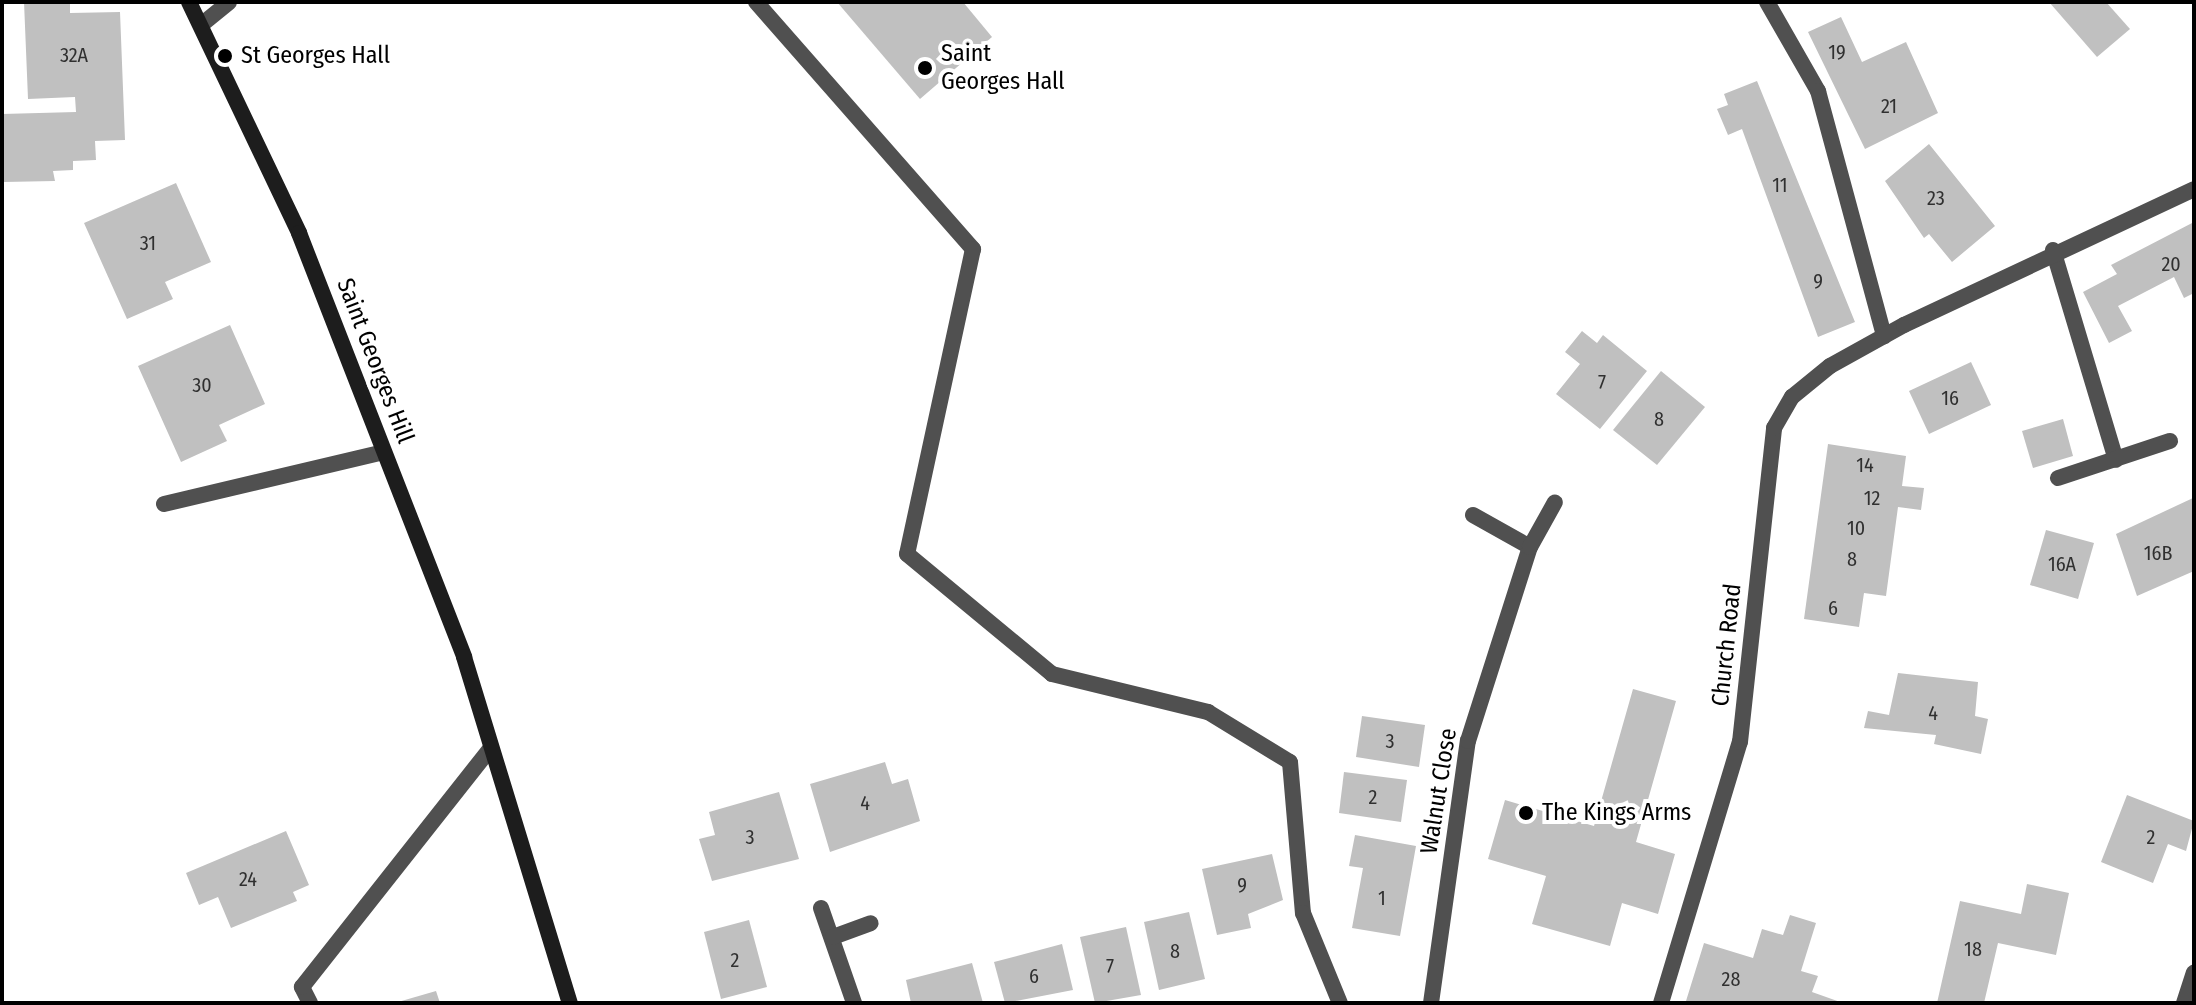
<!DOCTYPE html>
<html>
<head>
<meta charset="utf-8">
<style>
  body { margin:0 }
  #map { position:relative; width:2196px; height:1005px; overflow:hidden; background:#fff; font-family:"Fira Sans Condensed",sans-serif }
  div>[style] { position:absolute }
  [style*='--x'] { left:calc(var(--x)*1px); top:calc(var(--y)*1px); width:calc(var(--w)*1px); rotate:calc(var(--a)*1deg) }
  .building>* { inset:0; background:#c0c0c0 }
  .lane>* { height:16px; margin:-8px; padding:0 8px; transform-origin:8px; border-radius:8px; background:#505050 }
  .street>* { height:16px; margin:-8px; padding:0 8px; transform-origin:8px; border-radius:8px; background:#505050 }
  .secondary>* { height:16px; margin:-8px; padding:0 8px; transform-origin:8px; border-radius:8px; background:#1d1d1d }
  .dots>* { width:22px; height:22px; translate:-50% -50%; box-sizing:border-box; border:4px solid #fff; border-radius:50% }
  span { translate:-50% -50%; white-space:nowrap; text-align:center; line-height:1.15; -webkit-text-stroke:8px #fff; paint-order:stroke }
  .number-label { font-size:20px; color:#303030 }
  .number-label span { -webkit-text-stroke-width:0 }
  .poi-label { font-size:24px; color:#000 }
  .left { translate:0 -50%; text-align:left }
  .street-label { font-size:24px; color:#000 }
  .frame { position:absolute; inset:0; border:4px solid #000; pointer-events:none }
</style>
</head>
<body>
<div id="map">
  <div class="building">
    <i style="clip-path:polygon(24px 2px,70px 2px,70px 13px,120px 12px,125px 140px,95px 141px,96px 160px,73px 161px,73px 170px,53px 171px,55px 181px,4px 182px,2px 114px,76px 112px,75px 97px,28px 99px)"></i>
    <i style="clip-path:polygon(837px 2px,963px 2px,992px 37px,920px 99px)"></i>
    <i style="clip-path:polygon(2049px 2px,2106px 2px,2130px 29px,2097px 57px)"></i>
    <i style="clip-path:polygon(1841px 17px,1862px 62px,1906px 42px,1938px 113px,1865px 149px,1808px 32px)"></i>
    <i style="clip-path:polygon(1757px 81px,1855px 322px,1818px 337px,1742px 129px,1728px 135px,1717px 109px,1728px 105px,1724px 94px)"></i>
    <i style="clip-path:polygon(1929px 144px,1995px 226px,1952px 262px,1929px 234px,1924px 238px,1885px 181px)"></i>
    <i style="clip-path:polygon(176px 183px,211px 262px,165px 282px,173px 299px,127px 319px,84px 223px)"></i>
    <i style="clip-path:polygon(2194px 222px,2194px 293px,2184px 298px,2174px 277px,2118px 306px,2132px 331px,2109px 343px,2083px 292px,2117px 274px,2111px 265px)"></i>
    <i style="clip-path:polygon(230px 325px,265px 404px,219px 425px,227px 441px,181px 462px,138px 366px)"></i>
    <i style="clip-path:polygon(1582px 331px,1597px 343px,1603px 335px,1647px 371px,1600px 429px,1556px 394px,1580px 364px,1565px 352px)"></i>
    <i style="clip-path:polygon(1971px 362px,1991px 405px,1929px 434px,1909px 391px)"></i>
    <i style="clip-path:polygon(1661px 371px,1705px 407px,1657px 465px,1613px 430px)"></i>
    <i style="clip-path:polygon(2063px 419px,2073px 456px,2033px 468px,2022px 431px)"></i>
    <i style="clip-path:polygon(1828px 444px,1906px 456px,1902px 486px,1924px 488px,1921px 510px,1898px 507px,1886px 596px,1864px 593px,1859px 627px,1804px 619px)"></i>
    <i style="clip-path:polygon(2193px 498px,2194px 571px,2137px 596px,2116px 534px)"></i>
    <i style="clip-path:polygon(2046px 530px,2094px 543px,2078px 599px,2030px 585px)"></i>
    <i style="clip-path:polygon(1898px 673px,1978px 682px,1975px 716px,1988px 719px,1981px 754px,1934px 744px,1936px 735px,1864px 728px,1868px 711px,1889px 715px)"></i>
    <i style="clip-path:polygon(1633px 689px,1676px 701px,1636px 842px,1675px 854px,1658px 914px,1622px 903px,1610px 946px,1532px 924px,1546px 876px,1488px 859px,1505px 800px,1594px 826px)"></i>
    <i style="clip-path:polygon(1362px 716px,1425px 725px,1419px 767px,1356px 757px)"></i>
    <i style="clip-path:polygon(885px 762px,892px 784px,908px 779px,920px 821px,830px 852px,810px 784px)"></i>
    <i style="clip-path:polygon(1344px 772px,1407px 780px,1401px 822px,1339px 813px)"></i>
    <i style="clip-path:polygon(779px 792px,799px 859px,712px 881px,699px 839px,715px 835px,709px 812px)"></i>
    <i style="clip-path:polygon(2127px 795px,2194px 821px,2186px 851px,2168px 844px,2153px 883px,2101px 862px)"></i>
    <i style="clip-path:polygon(286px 831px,309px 885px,293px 892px,297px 901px,231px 928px,218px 897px,199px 905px,186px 873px)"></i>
    <i style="clip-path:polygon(1355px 835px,1416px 846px,1400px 936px,1352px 928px,1363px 868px,1349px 866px)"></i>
    <i style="clip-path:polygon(1272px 854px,1283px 900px,1248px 914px,1251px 928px,1217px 935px,1202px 869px)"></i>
    <i style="clip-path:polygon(2027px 884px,2069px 893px,2056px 955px,1998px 943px,1984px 1003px,1937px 1003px,1960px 901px,2021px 914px)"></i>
    <i style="clip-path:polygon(1189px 912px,1205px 979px,1159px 990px,1144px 922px)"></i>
    <i style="clip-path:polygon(1790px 915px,1816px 923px,1801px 971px,1818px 976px,1812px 992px,1843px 1003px,1686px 1001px,1704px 943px,1753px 958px,1762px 929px,1783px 935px)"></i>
    <i style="clip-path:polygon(749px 920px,767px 987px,721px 999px,704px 932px)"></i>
    <i style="clip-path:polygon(1126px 927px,1141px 995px,1095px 1003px,1080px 937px)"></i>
    <i style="clip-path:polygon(1062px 944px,1073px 990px,1005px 1003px,994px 962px)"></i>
    <i style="clip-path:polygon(972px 963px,983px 1003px,911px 1003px,906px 980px)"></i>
    <i style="clip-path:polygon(436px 991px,440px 1003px,398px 1003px,398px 1002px)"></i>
  </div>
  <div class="lane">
    <i style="--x:756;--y:2;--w:329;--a:48.7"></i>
    <i style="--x:973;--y:249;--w:312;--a:102.2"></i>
    <i style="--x:907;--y:554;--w:188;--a:39.6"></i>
    <i style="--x:1052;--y:674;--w:161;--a:13.7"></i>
    <i style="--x:1208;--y:712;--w:96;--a:31.4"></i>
    <i style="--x:1290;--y:762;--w:152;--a:85.1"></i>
    <i style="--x:1303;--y:913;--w:97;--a:67.7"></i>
    <i style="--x:201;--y:25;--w:36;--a:-39"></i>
    <i style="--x:164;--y:504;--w:226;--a:-13.3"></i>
  </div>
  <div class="street">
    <i style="--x:1767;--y:2;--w:103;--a:60.2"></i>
    <i style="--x:1818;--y:91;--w:254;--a:74.9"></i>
    <i style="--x:2053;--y:250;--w:219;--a:73.3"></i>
    <i style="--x:2058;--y:478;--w:118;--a:-18.3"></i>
    <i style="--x:1473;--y:515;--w:65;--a:29.3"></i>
    <i style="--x:821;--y:908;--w:101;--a:70.8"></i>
    <i style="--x:833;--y:937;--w:40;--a:-20.2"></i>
    <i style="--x:310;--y:1003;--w:18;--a:-117"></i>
    <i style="--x:302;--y:987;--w:305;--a:-51.7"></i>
    <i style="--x:1431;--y:1003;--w:265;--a:-82"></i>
    <i style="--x:1468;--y:741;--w:204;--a:-72.3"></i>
    <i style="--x:1530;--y:547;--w:51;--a:-60.9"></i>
    <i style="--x:1661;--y:1003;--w:273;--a:-73.2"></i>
    <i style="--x:1740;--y:742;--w:316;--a:-83.8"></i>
    <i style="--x:1774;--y:428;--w:36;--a:-60"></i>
    <i style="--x:1792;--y:397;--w:49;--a:-39.2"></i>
    <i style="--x:1830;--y:366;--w:85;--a:-29"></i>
    <i style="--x:1904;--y:325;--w:320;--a:-25.1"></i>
    <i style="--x:2184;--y:1003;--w:32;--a:-72"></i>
  </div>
  <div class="secondary">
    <i style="--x:189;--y:2;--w:256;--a:64.5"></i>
    <i style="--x:299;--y:233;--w:455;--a:68.7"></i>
    <i style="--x:464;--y:657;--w:362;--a:73"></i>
  </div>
  <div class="dots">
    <i style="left:225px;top:56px;background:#000"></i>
    <i style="left:925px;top:68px;background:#000"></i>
    <i style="left:1526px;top:813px;background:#000"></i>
  </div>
  <div class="number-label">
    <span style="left:1837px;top:52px">19</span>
    <span style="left:74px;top:55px">32A</span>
    <span style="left:1889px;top:106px">21</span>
    <span style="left:1780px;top:185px">11</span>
    <span style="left:1936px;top:198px">23</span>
    <span style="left:148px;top:243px">31</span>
    <span style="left:2171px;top:264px">20</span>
    <span style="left:1818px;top:281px">9</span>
    <span style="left:1602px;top:382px">7</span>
    <span style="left:202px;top:385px">30</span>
    <span style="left:1950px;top:398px">16</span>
    <span style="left:1659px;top:419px">8</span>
    <span style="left:1865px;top:465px">14</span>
    <span style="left:1872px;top:498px">12</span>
    <span style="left:1856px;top:528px">10</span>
    <span style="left:2158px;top:553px">16B</span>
    <span style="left:1852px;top:559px">8</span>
    <span style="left:2062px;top:564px">16A</span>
    <span style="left:1833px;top:608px">6</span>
    <span style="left:1933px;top:713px">4</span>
    <span style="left:1390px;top:741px">3</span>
    <span style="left:1373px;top:797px">2</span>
    <span style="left:865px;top:803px">4</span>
    <span style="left:750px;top:837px">3</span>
    <span style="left:2151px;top:837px">2</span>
    <span style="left:248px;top:879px">24</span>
    <span style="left:1242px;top:885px">9</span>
    <span style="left:1382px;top:898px">1</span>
    <span style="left:1973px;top:949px">18</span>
    <span style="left:1175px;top:951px">8</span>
    <span style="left:735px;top:960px">2</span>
    <span style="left:1110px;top:966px">7</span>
    <span style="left:1034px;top:976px">6</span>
    <span style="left:1731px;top:979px">28</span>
  </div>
  <div class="poi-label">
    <span class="left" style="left:941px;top:68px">Saint<br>Georges Hall</span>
    <span class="left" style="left:241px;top:56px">St Georges Hall</span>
    <span class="left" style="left:1542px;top:813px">The Kings Arms</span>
  </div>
  <div class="street-label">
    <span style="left:375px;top:361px;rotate:69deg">Saint Georges Hill</span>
    <span style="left:1727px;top:645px;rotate:-84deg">Church Road</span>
    <span style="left:1439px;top:791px;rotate:-81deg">Walnut Close</span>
  </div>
  <div class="frame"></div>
</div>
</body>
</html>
